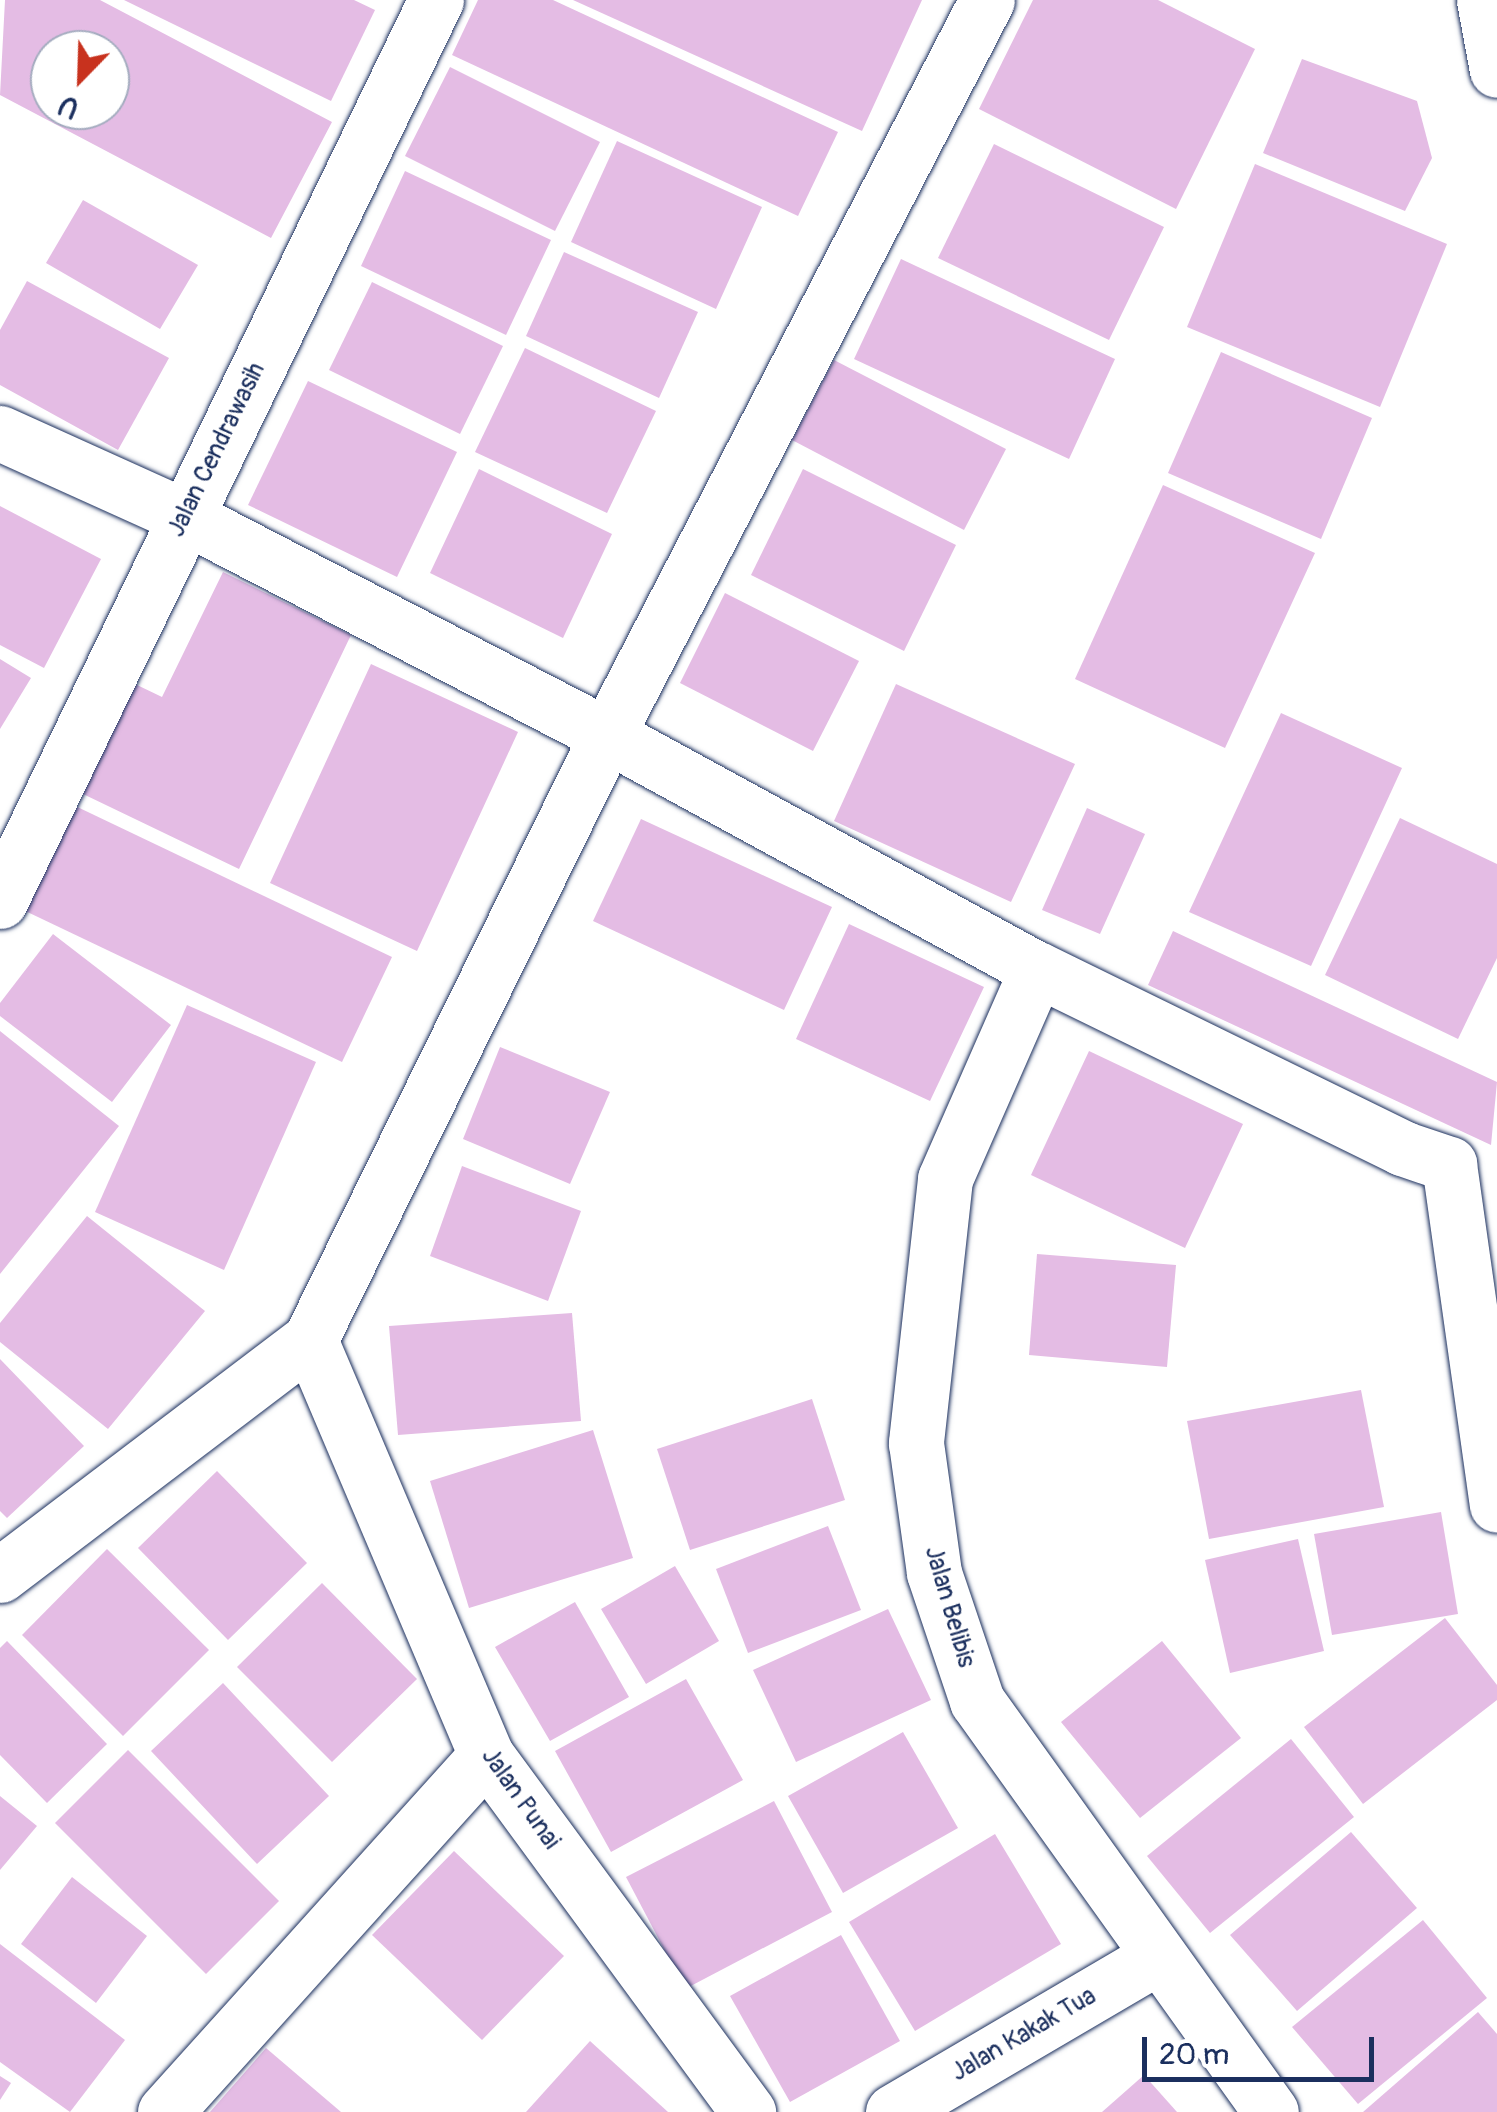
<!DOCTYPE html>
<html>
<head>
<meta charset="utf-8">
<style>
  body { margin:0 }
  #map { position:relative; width:1497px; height:2112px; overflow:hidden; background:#fff; font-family:Pangolin,sans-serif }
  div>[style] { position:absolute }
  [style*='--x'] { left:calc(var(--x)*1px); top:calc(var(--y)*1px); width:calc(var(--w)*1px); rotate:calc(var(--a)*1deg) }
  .building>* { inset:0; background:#e4bce4 }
  .roads { filter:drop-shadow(0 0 2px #1b2f5e) drop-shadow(0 0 2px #1b2f5e) }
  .minor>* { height:55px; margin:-27.5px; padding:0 27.5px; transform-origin:27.5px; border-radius:27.5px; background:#fff }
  span { translate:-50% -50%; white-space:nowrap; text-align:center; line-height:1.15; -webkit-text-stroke:8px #fff; paint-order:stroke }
  .street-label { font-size:25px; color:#1b2f5e }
  .north { position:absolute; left:30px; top:30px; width:100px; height:100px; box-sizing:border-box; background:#fff; border:2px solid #a4acbf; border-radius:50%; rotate:203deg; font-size:28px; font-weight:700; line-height:40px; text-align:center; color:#1b2f5e }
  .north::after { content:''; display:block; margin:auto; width:35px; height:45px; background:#c8321e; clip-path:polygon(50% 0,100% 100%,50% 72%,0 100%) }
  .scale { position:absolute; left:1142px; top:2037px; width:232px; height:45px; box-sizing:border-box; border:5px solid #1b2f5e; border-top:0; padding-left:12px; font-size:30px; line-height:35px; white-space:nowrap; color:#1b2f5e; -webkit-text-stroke:8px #fff; paint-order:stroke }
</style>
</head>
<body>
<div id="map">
  <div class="building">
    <i style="clip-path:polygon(evenodd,5px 0,100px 0,332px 122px,271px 238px,0 95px,5px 0,50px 50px,110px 50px,110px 110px,50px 110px,50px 50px)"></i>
    <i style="clip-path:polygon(124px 0,354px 0,375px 10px,331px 101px)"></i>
    <i style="clip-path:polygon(478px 0,553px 0,838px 132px,798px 216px,452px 55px)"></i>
    <i style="clip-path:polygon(573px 0,922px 0,862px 131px)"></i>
    <i style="clip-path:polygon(1033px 0,1158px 0,1255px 49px,1176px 209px,979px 109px)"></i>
    <i style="clip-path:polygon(1302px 59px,1417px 101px,1432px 158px,1405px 211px,1263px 153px)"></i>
    <i style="clip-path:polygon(450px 67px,600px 142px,555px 231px,405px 156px)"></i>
    <i style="clip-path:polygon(617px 141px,762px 207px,716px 309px,571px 242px)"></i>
    <i style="clip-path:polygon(994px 144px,1164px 227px,1109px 340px,938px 258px)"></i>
    <i style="clip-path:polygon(1255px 164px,1447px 244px,1380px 407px,1187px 327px)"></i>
    <i style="clip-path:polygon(405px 171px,551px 240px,506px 335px,361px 266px)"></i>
    <i style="clip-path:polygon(83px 200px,198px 265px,160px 329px,46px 263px)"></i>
    <i style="clip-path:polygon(564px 252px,698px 312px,659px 398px,526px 336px)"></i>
    <i style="clip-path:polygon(901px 259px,1115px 359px,1069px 459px,854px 359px)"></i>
    <i style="clip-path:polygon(27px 281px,169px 358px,118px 450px,0 385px,0 330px)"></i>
    <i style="clip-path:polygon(372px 282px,503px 346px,460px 434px,329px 370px)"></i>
    <i style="clip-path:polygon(525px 348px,656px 411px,607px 513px,475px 452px)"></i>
    <i style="clip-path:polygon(1221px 352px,1372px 418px,1321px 539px,1168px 473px)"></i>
    <i style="clip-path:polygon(834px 360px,1006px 449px,964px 530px,792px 440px)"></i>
    <i style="clip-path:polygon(308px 381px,457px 452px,397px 577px,248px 505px)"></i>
    <i style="clip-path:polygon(479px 469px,612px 534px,563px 638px,430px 573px)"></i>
    <i style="clip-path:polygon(803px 469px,956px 545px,904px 651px,751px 575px)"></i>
    <i style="clip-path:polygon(1163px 485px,1315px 553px,1225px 748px,1075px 679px)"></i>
    <i style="clip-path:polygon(0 506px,101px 559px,44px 668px,0 645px)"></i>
    <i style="clip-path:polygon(223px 572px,351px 635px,239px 869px,83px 794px,135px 684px,162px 697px)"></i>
    <i style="clip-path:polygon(725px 593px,859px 661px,813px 751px,680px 683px)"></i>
    <i style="clip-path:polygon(0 659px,31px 678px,0 729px)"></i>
    <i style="clip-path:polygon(371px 664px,518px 732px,417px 951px,270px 883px)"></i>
    <i style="clip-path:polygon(896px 684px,1075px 764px,1011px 902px,834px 821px)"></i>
    <i style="clip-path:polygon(1281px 713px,1402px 768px,1311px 966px,1189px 912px)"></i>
    <i style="clip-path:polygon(69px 803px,392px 957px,342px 1062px,19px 908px)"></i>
    <i style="clip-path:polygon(1087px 808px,1145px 834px,1100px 934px,1042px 910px)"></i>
    <i style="clip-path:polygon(1400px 818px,1497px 864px,1497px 958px,1458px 1039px,1325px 975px)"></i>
    <i style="clip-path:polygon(641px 819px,832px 907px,784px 1010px,593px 921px)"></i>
    <i style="clip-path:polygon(849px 924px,984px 987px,930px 1101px,796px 1039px)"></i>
    <i style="clip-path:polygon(1173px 931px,1497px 1082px,1491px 1145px,1148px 985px)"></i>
    <i style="clip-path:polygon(53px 934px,171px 1025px,112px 1102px,0 1016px,0 1003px)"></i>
    <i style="clip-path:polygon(187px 1005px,316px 1062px,224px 1270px,95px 1212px)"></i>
    <i style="clip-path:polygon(0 1031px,119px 1126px,0 1274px)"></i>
    <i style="clip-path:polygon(500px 1047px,610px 1092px,570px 1184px,463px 1139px)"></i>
    <i style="clip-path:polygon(1089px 1051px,1243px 1124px,1185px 1248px,1031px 1175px)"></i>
    <i style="clip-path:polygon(462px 1166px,581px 1211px,548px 1301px,430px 1256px)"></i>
    <i style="clip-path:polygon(87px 1216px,205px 1311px,108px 1429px,0 1342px,0 1323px)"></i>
    <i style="clip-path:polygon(1037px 1254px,1176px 1265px,1167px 1367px,1029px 1355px)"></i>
    <i style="clip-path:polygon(572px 1313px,581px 1421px,398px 1435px,389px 1326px)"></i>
    <i style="clip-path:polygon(0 1359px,84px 1446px,7px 1518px,0 1511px)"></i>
    <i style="clip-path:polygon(1361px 1390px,1384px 1507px,1209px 1539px,1187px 1421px)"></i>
    <i style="clip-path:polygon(812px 1399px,845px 1500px,690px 1550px,657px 1449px)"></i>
    <i style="clip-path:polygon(593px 1430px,633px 1558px,469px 1608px,430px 1481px)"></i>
    <i style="clip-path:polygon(217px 1471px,307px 1563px,228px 1640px,138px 1548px)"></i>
    <i style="clip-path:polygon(1441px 1512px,1458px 1614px,1332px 1635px,1314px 1534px)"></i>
    <i style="clip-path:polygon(828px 1526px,861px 1610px,748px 1653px,716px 1569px)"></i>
    <i style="clip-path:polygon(1298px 1539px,1324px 1651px,1230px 1673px,1205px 1560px)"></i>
    <i style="clip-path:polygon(107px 1549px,209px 1650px,123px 1736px,22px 1635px)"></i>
    <i style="clip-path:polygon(675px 1566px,719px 1641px,646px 1684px,601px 1609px)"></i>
    <i style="clip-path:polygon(322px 1583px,417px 1679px,332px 1762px,237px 1667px)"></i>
    <i style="clip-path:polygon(575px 1602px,629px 1697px,550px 1741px,495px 1647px)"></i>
    <i style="clip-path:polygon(888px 1609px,931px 1700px,796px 1762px,753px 1670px)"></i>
    <i style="clip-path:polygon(1445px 1618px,1497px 1685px,1497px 1700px,1363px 1804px,1304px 1727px)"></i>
    <i style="clip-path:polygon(7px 1641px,107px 1744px,47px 1803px,0 1755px,0 1648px)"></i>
    <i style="clip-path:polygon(1162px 1641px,1241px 1738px,1140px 1818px,1061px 1722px)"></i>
    <i style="clip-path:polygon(686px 1679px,743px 1780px,611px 1852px,555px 1751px)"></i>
    <i style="clip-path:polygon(223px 1683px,329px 1796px,257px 1864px,151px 1751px)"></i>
    <i style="clip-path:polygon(903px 1732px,958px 1828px,843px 1893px,788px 1796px)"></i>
    <i style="clip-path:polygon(1291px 1739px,1354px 1817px,1210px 1933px,1147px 1856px)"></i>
    <i style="clip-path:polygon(128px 1750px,279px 1901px,206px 1974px,55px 1823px)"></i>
    <i style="clip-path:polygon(0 1796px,37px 1826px,0 1870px)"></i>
    <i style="clip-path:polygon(774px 1801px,832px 1912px,685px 1989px,626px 1877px)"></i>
    <i style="clip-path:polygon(1351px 1832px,1417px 1908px,1297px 2011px,1230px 1935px)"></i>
    <i style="clip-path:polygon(995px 1834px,1061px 1944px,915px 2031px,849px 1922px)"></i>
    <i style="clip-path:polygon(454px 1851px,564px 1956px,482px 2040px,372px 1935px)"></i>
    <i style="clip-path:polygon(72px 1877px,147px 1936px,96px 2003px,21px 1944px)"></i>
    <i style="clip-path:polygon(1423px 1920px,1487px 1998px,1358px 2104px,1292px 2027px)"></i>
    <i style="clip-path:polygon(841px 1935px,900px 2041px,790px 2102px,730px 1996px)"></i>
    <i style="clip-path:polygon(0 1944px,125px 2040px,70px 2112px,0 2062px)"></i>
    <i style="clip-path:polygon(1478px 2012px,1497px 2034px,1497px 2112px,1363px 2112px)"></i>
    <i style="clip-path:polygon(590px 2041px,668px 2112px,526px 2112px)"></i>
    <i style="clip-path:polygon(266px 2048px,341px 2112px,210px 2112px)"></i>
    <i style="clip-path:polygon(1144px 2075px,1177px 2112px,1102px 2112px)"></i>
    <i style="clip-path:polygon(0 2076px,11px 2083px,0 2100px)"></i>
  </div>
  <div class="roads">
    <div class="minor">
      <i style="--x:1484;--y:0;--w:71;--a:79.5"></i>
      <i style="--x:0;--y:433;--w:202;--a:24.3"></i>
      <i style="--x:184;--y:516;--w:476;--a:27.4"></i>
      <i style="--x:607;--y:735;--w:490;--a:28.6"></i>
      <i style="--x:1037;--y:969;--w:407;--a:26.1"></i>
      <i style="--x:1402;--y:1148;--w:50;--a:18.8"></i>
      <i style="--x:1449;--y:1164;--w:344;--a:82"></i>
      <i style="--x:0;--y:901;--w:1001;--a:-64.18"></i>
      <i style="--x:1037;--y:969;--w:229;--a:113.7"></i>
      <i style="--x:945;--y:1179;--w:266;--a:96.3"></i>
      <i style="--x:916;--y:1443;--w:131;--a:82.1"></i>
      <i style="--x:934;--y:1573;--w:135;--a:71.4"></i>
      <i style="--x:977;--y:1701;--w:505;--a:54.42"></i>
      <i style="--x:310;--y:1340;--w:451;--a:67"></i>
      <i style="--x:486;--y:1755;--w:443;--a:53.7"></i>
      <i style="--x:0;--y:1575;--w:389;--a:-37.2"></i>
      <i style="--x:310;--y:1340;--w:674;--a:-63.85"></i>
      <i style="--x:607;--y:735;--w:827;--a:-62.66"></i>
      <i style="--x:165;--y:2112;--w:480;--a:-48"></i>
      <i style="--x:893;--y:2112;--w:305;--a:-30.4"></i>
    </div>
  </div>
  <div class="street-label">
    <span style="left:217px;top:450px;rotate:-64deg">Jalan Cendrawasih</span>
    <span style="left:949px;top:1607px;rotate:74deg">Jalan Belibis</span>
    <span style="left:520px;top:1799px;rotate:55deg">Jalan Punai</span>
    <span style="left:1024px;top:2035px;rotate:-30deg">Jalan Kakak Tua</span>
  </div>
  <div class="north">U</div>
  <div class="scale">20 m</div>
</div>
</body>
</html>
